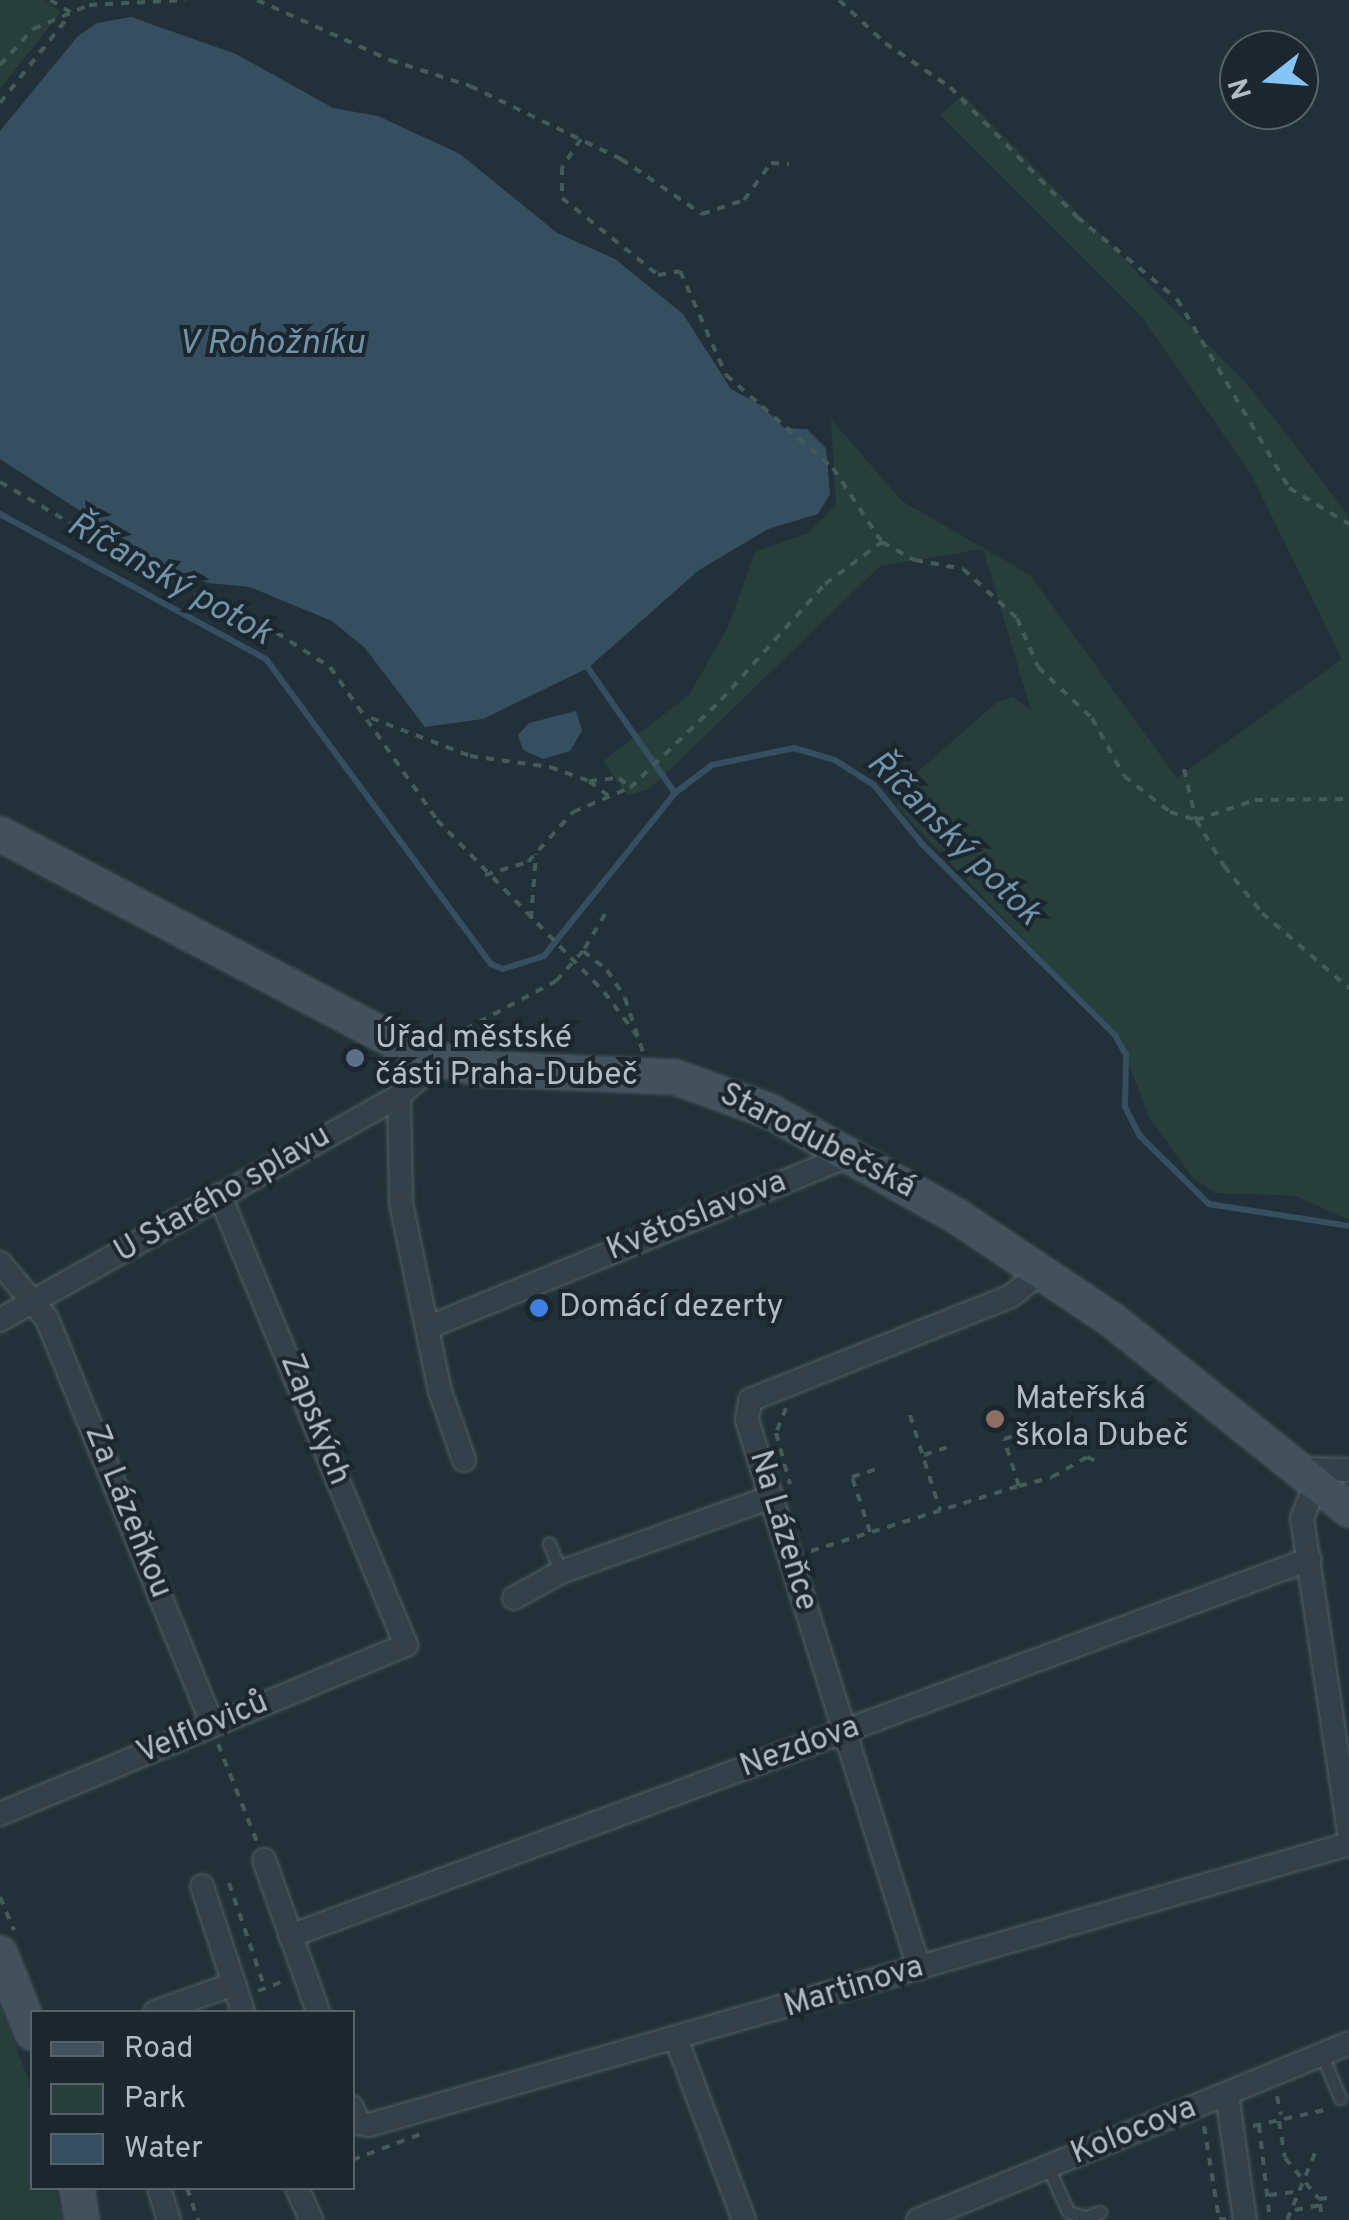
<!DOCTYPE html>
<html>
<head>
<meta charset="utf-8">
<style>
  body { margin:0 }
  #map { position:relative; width:1349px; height:2220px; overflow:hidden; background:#223039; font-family:Overpass,sans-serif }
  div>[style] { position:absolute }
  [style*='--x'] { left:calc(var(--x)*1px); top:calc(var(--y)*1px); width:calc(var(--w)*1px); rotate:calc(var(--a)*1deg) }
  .green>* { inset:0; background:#273e3b }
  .water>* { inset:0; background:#364f60 }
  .stream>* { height:6px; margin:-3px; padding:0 3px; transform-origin:3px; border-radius:3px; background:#364f60 }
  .path>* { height:4px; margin-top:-2px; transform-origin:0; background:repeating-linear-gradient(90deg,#455b59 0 8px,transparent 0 16px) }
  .roads { filter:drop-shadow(0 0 2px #535f67) drop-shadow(0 0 2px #535f67) }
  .lane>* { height:11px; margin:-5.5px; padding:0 5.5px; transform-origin:5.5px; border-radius:5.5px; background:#35414a }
  .street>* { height:22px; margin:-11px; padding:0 11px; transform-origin:11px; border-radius:11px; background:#35414a }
  .secondary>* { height:32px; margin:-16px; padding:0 16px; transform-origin:16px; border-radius:16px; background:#43515c }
  .dots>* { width:28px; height:28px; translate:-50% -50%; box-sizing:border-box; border:5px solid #1b262e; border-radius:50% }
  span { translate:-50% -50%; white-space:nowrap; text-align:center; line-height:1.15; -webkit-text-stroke:8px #1b262e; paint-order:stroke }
  .poi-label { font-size:32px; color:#b0bcc6 }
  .left { translate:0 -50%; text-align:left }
  .street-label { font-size:32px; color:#b0bcc6 }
  .water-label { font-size:35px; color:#7093a9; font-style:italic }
  .legend { position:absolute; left:30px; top:2010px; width:325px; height:180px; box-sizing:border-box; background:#1b262e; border:2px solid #57626b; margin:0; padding:12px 18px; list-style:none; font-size:30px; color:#b0bcc6 }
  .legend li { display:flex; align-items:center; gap:20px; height:50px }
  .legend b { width:50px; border:2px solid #57626b }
  .north { position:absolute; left:1219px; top:30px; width:100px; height:100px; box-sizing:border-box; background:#1b262e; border:2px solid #57626b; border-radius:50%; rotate:253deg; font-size:28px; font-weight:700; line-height:40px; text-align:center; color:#b0bcc6 }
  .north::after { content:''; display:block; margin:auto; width:35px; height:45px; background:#85c4f6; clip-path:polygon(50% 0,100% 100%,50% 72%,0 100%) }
</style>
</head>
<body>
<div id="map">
  <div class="green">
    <i style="clip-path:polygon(0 0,45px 0,61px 12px,0 89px)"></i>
    <i style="clip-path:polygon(963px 95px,1249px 386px,1349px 516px,1349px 1220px,1296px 1196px,1216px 1193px,1193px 1178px,1150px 1119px,1119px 1039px,896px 806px,913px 776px,997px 702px,1013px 697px,1031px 710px,983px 549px,880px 566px,651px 788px,628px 796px,603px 761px,689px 695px,728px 627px,755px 552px,808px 533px,836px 505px,831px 419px,902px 501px,1030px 575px,1177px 778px,1342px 659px,1251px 474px,1141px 316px,940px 115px)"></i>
    <i style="clip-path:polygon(0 2005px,32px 2089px,32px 2188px,56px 2188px,62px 2220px,0 2220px)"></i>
  </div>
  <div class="water">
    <i style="clip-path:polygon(131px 17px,236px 54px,333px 108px,378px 116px,460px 154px,557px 233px,615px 259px,683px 314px,731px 389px,762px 406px,784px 428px,807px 429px,826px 448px,830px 494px,818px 514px,768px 529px,699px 570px,588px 668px,483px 719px,425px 727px,365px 648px,332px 621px,250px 587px,208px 583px,167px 567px,0 459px,0 131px,78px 36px,97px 23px)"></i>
    <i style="clip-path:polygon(576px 711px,582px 731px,570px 751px,543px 759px,523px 750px,518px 735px,529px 723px)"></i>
  </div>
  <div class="stream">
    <i style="--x:0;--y:514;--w:303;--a:28.6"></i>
    <i style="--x:266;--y:659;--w:379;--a:53.6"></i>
    <i style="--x:491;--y:964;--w:13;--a:23"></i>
    <i style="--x:503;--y:969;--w:43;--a:-17.6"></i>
    <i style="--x:544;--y:956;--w:209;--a:-51.2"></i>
    <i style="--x:675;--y:793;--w:46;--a:-37.1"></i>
    <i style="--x:712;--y:765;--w:84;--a:-11.7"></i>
    <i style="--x:794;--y:748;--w:43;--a:16.3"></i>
    <i style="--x:835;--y:760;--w:46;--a:32.7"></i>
    <i style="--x:874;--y:785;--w:76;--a:50.9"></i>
    <i style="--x:922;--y:844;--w:272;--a:44.7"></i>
    <i style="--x:1115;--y:1035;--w:23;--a:61"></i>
    <i style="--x:1126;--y:1055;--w:52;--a:91.1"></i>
    <i style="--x:1125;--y:1107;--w:33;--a:63"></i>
    <i style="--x:1140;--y:1136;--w:97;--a:44.6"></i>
    <i style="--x:1209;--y:1204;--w:142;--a:8.9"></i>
    <i style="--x:588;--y:668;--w:152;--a:55.2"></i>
  </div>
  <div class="path">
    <i style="--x:50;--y:0;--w:26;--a:31"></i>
    <i style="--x:257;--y:0;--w:146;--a:24.3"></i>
    <i style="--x:390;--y:60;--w:84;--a:18"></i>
    <i style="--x:470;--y:86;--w:168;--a:25.8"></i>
    <i style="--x:621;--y:159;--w:98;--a:34.2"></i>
    <i style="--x:702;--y:214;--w:44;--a:-18.4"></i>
    <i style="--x:744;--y:200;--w:46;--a:-53.9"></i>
    <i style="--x:771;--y:163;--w:18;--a:3"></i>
    <i style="--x:839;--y:0;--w:63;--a:43.1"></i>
    <i style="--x:885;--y:43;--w:78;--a:34.1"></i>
    <i style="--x:950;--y:87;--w:182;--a:45.7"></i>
    <i style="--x:1077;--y:217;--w:129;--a:39.4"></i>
    <i style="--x:1177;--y:299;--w:220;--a:59.3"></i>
    <i style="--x:1289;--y:488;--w:70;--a:31"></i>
    <i style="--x:0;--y:65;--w:49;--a:-47.5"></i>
    <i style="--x:33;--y:29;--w:61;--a:-23.2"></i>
    <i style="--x:89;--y:5;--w:97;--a:-3"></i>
    <i style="--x:0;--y:103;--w:111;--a:-51.6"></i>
    <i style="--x:581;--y:139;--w:34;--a:124"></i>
    <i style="--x:562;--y:167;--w:31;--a:90"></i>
    <i style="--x:562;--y:198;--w:123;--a:38.7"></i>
    <i style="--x:658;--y:275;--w:22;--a:-10"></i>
    <i style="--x:680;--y:271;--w:114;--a:66.1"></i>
    <i style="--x:726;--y:375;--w:142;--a:41"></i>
    <i style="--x:833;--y:468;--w:87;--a:56.7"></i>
    <i style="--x:0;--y:482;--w:227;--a:30.2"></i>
    <i style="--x:196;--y:596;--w:73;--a:22.7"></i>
    <i style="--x:263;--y:624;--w:80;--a:32.7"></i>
    <i style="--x:330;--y:667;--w:187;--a:55"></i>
    <i style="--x:437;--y:820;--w:240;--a:45.8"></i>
    <i style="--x:604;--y:992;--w:63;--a:52.8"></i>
    <i style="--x:371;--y:718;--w:106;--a:21"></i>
    <i style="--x:470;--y:756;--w:81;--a:7.8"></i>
    <i style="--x:550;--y:767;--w:41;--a:19.7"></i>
    <i style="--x:589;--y:781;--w:30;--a:-6"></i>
    <i style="--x:619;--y:778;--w:15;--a:42"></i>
    <i style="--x:630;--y:788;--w:127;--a:-44"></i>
    <i style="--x:721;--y:700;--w:156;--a:-48.1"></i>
    <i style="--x:825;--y:584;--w:71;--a:-36.4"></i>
    <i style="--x:882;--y:542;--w:38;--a:29"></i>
    <i style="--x:915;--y:560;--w:49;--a:10.6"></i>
    <i style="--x:963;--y:569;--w:73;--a:42.2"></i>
    <i style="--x:1017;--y:618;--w:53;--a:66.8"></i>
    <i style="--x:1038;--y:667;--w:74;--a:43.4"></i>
    <i style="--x:1092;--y:718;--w:66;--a:61.1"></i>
    <i style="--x:1124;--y:776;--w:58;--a:38"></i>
    <i style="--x:1170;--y:812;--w:27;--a:17"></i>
    <i style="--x:1196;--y:820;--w:62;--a:-18.7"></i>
    <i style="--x:1255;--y:800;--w:94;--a:-0.6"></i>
    <i style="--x:1184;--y:769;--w:52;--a:76.8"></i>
    <i style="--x:1196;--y:820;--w:54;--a:58.7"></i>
    <i style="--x:1224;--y:866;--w:60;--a:51"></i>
    <i style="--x:1262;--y:913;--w:115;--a:40.8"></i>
    <i style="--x:589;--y:781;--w:25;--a:37"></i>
    <i style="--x:485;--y:875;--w:45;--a:-16.8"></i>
    <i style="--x:528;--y:862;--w:67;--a:-48"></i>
    <i style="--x:573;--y:812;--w:61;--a:-23.2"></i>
    <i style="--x:605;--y:914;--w:43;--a:120.7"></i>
    <i style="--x:583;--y:951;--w:31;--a:38"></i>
    <i style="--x:607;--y:970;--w:33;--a:57"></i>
    <i style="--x:625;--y:998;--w:57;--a:71.6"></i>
    <i style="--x:531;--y:919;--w:65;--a:-85.6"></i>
    <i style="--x:451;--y:1037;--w:119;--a:-28.1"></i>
    <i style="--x:556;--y:981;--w:40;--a:-48"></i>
    <i style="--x:471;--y:1039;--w:25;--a:11"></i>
    <i style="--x:786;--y:1408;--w:27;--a:112"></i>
    <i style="--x:776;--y:1433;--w:53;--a:74.6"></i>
    <i style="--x:910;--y:1415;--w:100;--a:72.5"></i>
    <i style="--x:924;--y:1455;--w:26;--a:-18"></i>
    <i style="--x:1019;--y:1486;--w:34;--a:-15"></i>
    <i style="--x:1052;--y:1477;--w:40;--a:-29.7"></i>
    <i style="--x:1087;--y:1457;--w:14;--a:25"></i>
    <i style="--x:870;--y:1532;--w:58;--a:-108.1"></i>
    <i style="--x:852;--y:1477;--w:26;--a:-18"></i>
    <i style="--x:811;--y:1551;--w:218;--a:-17.4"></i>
    <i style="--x:1019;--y:1486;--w:49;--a:-107.7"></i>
    <i style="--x:1004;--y:1439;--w:21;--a:-17"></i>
    <i style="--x:218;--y:1744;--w:105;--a:68.3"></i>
    <i style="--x:229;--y:1883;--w:112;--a:71.2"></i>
    <i style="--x:0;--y:1897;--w:36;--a:67"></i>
    <i style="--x:258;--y:1991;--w:30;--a:-21"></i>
    <i style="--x:1277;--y:2096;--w:19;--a:78"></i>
    <i style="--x:1279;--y:2121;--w:37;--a:81"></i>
    <i style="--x:1285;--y:2158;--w:53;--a:50.3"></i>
    <i style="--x:1319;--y:2199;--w:14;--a:-8"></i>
    <i style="--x:1259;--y:2125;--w:96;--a:83.4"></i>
    <i style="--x:1204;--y:2126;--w:94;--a:80.8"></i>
    <i style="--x:1219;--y:2219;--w:7;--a:0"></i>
    <i style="--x:1253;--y:2126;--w:78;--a:-12.6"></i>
    <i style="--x:352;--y:2160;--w:74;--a:-20.6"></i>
    <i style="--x:187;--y:2188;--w:34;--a:71"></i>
    <i style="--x:1269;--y:2195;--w:25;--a:-7"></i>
    <i style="--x:1320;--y:2204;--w:16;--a:83"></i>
    <i style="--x:1295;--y:2210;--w:25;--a:-11"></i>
    <i style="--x:1287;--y:2220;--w:73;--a:-67.3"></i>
  </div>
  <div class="roads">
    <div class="lane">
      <i style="--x:549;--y:1543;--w:31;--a:68"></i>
      <i style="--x:1322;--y:2055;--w:47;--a:67.3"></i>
      <i style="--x:1048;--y:2167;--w:49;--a:66"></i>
      <i style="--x:1068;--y:2212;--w:19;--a:16"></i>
      <i style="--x:1086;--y:2217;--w:15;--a:-20"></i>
    </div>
    <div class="street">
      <i style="--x:399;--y:1096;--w:107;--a:88.9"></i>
      <i style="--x:401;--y:1203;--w:192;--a:78.3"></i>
      <i style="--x:440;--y:1391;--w:73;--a:70.8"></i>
      <i style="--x:0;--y:1263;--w:73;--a:50"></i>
      <i style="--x:47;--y:1319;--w:439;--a:67.8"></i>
      <i style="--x:0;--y:1320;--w:458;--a:-29.3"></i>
      <i style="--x:399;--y:1096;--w:52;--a:-41.9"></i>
      <i style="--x:429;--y:1327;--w:458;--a:-22.2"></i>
      <i style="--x:1304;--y:1469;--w:45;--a:1.3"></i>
      <i style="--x:1317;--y:1481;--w:40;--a:112"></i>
      <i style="--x:1302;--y:1518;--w:317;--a:81.5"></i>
      <i style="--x:514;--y:1598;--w:54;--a:-29"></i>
      <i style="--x:561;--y:1572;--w:224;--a:-19.6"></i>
      <i style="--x:0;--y:1814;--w:440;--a:-22.6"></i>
      <i style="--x:406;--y:1645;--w:487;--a:-112.5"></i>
      <i style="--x:264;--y:1860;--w:161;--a:70.4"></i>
      <i style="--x:290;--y:1936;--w:1087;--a:-20.28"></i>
      <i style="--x:919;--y:1968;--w:574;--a:-107.43"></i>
      <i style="--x:747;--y:1420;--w:20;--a:-81"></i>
      <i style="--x:750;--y:1400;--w:281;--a:-21.7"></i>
      <i style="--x:1011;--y:1296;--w:40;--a:-39"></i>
      <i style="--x:234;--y:1984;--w:29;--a:72"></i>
      <i style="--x:155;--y:2012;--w:84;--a:-19.5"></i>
      <i style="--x:234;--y:1984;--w:103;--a:-108.1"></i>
      <i style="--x:677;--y:2041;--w:191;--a:69.5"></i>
      <i style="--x:1227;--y:2094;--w:127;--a:81.9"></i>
      <i style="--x:352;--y:2107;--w:17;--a:69"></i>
      <i style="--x:358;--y:2123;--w:11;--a:10"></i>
      <i style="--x:369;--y:2125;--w:1019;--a:-16"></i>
      <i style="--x:159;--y:2188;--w:34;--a:73"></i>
      <i style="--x:297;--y:2188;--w:35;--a:66"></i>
      <i style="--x:918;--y:2220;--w:466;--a:-22.3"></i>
    </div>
    <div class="secondary">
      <i style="--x:0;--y:834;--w:478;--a:27.7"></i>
      <i style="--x:423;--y:1056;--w:59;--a:12.6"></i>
      <i style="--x:481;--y:1069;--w:194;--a:2.4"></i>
      <i style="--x:675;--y:1077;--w:102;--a:20"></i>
      <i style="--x:771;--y:1112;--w:214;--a:29.3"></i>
      <i style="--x:958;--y:1217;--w:185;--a:33.8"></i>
      <i style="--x:1112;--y:1320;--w:304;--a:38.7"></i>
      <i style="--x:0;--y:1953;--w:86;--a:68.2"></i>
      <i style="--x:77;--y:2188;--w:32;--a:81"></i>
    </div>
  </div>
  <div class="dots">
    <i style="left:355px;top:1058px;background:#5c6f8a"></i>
    <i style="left:539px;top:1308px;background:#3f7fe0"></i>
    <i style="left:995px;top:1419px;background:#8d6e63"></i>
  </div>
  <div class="poi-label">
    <span class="left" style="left:375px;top:1058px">Úřad městské<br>části Praha-Dubeč</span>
    <span class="left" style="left:559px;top:1308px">Domácí dezerty</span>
    <span class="left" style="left:1015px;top:1419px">Mateřská<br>škola Dubeč</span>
  </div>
  <div class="street-label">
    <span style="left:817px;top:1142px;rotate:27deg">Starodubečská</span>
    <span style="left:223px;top:1195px;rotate:-30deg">U Starého splavu</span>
    <span style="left:697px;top:1217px;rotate:-22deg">Květoslavova</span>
    <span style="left:314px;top:1420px;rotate:68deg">Zapských</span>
    <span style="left:127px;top:1512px;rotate:68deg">Za Lázeňkou</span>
    <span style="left:782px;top:1531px;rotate:73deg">Na Lázeňce</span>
    <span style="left:203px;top:1729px;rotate:-23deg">Velfloviců</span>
    <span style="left:800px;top:1748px;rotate:-20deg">Nezdova</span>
    <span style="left:854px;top:1988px;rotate:-17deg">Martinova</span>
    <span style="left:1134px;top:2132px;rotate:-22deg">Kolocova</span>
  </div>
  <div class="water-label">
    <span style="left:271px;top:344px">V Rohožníku</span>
    <span style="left:169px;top:580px;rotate:30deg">Říčanský potok</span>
    <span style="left:953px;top:839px;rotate:45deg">Říčanský potok</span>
  </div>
  <ul class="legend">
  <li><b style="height:12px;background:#43515c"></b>Road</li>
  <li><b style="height:28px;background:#273e3b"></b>Park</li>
  <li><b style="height:28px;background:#364f60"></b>Water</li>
  </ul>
  <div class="north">N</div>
</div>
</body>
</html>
